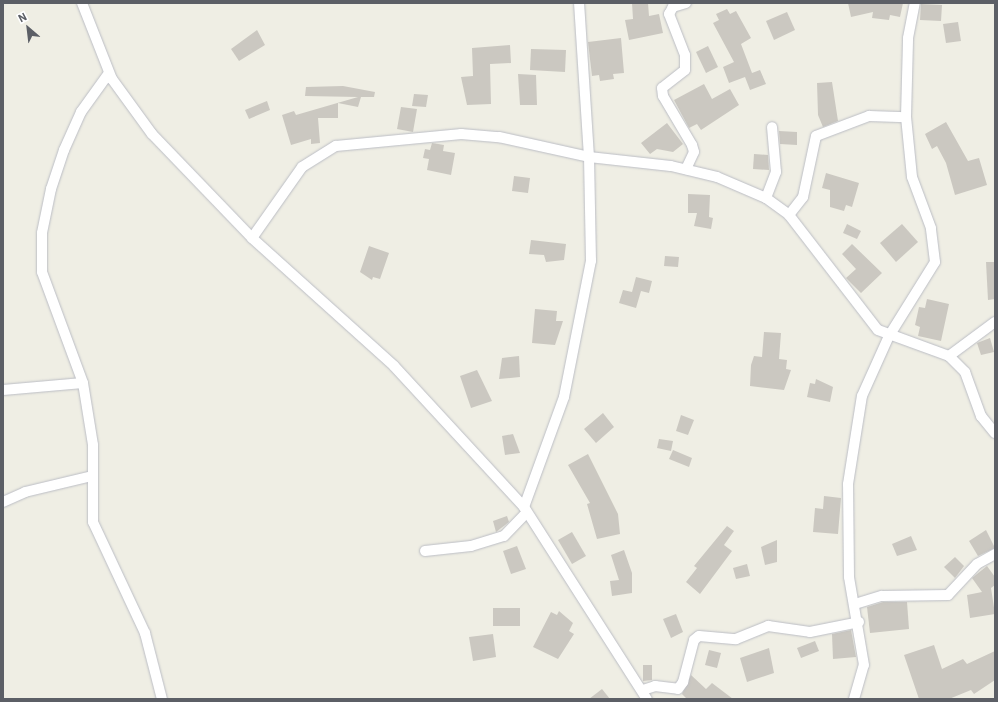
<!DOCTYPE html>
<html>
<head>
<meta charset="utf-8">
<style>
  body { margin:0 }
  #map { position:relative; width:998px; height:702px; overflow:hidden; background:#efeee4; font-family:"IBM Plex Sans",sans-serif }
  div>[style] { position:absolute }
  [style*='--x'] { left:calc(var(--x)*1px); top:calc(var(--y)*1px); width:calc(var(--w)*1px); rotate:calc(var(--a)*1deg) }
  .building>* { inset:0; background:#cbc8c1 }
  .roads { filter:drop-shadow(0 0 1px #bbbdc4) drop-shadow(0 0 1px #bbbdc4) }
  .street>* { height:10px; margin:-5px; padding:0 5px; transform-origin:5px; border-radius:5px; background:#fff }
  span { translate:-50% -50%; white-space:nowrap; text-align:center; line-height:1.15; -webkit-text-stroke:3px #fff; paint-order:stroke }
  .frame { position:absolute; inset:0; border:4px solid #5c5f66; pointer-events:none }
  .north { position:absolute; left:8px; top:8px; width:40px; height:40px; -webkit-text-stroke:3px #fff; paint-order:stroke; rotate:332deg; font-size:11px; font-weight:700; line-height:16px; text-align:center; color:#5c5f66 }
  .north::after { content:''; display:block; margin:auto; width:14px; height:18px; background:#5c5f66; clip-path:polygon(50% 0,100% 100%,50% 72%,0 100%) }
</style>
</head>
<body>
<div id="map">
  <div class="building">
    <i style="clip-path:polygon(632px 3px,648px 3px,649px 16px,659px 14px,663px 33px,629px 40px,625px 20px,633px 19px)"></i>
    <i style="clip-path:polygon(848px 3px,903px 3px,900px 17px,890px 15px,889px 20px,872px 18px,873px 12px,851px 17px)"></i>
    <i style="clip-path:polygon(921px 4px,942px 5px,941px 21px,920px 20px)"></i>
    <i style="clip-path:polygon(727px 9px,730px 14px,736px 11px,751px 38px,741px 44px,752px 73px,760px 70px,766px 84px,750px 90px,745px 77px,729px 83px,723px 67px,734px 62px,713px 23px,719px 20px,716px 14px)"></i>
    <i style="clip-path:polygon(787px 12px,795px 30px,774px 40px,766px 21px)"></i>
    <i style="clip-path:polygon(958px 22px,961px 41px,946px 43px,943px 24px)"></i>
    <i style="clip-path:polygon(257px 30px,265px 45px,239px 61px,231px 49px)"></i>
    <i style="clip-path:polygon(621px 38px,624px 73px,613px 74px,614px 79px,600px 81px,599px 75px,592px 76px,588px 42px)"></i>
    <i style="clip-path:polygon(510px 45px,511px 63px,490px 64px,491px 104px,467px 105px,461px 77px,473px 76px,472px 48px)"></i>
    <i style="clip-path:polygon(708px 46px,718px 67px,706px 73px,696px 52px)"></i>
    <i style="clip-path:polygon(531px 49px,566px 50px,565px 72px,530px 70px)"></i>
    <i style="clip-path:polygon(518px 74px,536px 75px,537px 105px,520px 105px)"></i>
    <i style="clip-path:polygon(832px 82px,838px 121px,823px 127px,818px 115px,817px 83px)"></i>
    <i style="clip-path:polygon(704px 84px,712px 99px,730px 89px,739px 105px,701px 130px,697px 124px,689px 128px,674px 100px)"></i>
    <i style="clip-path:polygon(343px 86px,375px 92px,374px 97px,361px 97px,358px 107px,338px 103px,338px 118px,318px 118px,320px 143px,311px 144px,311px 139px,291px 145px,282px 115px,294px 111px,296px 115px,358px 97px,305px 96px,306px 87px)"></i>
    <i style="clip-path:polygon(414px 94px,428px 95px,426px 107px,412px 106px)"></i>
    <i style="clip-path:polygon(267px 101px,270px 110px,249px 119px,245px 110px)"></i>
    <i style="clip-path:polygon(401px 107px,417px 109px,413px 132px,397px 129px)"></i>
    <i style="clip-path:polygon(946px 122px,968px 161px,979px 158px,987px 185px,955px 195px,946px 163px,937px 146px,932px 149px,925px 134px)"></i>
    <i style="clip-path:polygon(667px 123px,683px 144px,673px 152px,657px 149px,650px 154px,641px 143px)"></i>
    <i style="clip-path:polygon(797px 132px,797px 145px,780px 144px,779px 131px)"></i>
    <i style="clip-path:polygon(432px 143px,444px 145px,443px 151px,455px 153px,451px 175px,427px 170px,429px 159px,423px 158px,425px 149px,430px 150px)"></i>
    <i style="clip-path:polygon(754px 154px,768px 155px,769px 170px,753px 169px)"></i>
    <i style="clip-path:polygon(826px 173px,859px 183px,852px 207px,846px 205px,844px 211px,830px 207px,830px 190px,822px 188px)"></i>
    <i style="clip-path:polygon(514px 176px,530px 178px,528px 193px,512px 191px)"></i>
    <i style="clip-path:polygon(688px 194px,710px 195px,709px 217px,713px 218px,711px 229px,694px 226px,697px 213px,688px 213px)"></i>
    <i style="clip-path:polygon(847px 224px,861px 231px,857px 239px,843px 233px)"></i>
    <i style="clip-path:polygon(902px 224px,918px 242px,896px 262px,880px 243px)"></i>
    <i style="clip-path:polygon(531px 240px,566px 244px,564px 260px,546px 262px,544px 255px,529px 254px)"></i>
    <i style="clip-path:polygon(852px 244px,882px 273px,861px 293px,846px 278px,856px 269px,842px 254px)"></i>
    <i style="clip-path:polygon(369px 246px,389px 253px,380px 279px,373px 277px,372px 280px,360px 272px)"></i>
    <i style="clip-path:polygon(665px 256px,679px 257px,678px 267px,664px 266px)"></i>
    <i style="clip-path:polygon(986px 262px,995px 262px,995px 299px,988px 300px)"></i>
    <i style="clip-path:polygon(636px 277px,652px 281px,649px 293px,641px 291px,636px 308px,619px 303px,623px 290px,632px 292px)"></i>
    <i style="clip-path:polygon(927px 299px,949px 304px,941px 341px,918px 336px,920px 327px,915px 325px,919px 307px,925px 308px)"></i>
    <i style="clip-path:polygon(535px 309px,557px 311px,556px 321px,563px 321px,555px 345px,532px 343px)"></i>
    <i style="clip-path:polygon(764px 332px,781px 333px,779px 359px,787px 360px,786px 369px,791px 370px,784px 390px,750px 386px,751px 365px,754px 356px,762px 357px)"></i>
    <i style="clip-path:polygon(990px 338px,994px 352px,981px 355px,977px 343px)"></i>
    <i style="clip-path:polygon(519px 356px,520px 377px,499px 379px,502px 358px)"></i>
    <i style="clip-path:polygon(477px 370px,492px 401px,471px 408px,460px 376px)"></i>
    <i style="clip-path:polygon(816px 379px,833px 387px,830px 402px,807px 397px,810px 383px,815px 384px)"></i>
    <i style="clip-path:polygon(603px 413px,614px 427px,596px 443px,584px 429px)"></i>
    <i style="clip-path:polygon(681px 415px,694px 420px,688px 435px,676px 431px)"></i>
    <i style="clip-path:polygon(513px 434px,520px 453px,505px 455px,502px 436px)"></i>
    <i style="clip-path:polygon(659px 439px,673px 441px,671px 451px,657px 448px)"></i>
    <i style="clip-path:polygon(673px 450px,692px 458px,689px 467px,669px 459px)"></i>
    <i style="clip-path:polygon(588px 454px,618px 514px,620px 534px,597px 539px,587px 504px,590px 503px,568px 465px)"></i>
    <i style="clip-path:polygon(824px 496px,841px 498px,838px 534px,813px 532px,815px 508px,823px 509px)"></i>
    <i style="clip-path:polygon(507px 516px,509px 522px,496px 532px,493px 521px)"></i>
    <i style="clip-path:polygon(727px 526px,734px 531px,724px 545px,732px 551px,700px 594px,686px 582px,697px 568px,694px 566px)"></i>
    <i style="clip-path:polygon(986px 530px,995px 548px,978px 556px,969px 541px)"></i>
    <i style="clip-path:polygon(572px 532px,586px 556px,572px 564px,558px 540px)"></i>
    <i style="clip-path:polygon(911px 536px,917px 550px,897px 556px,892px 544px)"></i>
    <i style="clip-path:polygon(777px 540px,777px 562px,765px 565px,761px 547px)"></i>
    <i style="clip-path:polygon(517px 546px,526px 569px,511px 574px,503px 551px)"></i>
    <i style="clip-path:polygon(624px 550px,632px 573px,632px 593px,612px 596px,610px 581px,619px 580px,611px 555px)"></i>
    <i style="clip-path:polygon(955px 557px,964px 566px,955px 578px,944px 567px)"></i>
    <i style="clip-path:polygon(747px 564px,750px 576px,736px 579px,733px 568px)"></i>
    <i style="clip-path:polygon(987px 566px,995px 577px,995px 585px,991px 588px,995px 614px,970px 618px,967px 595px,982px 592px,972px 578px)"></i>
    <i style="clip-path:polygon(883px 602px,907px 602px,909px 629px,870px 633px,867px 607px)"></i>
    <i style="clip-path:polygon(493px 608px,520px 608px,520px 626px,493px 626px)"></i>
    <i style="clip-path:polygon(559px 611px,573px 623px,569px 631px,574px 634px,558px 659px,533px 647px,551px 612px,557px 615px)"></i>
    <i style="clip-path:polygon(676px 614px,683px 632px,671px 638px,663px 619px)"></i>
    <i style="clip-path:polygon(851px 630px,856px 657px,833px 659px,832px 634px)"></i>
    <i style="clip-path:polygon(493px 634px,496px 657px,473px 661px,469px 637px)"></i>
    <i style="clip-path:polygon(815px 641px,819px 651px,801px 658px,797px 648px)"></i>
    <i style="clip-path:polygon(934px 645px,942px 669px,963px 659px,967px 664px,995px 651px,995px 680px,974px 694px,971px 690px,949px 699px,919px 699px,904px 655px)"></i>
    <i style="clip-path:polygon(769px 648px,774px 673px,747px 682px,740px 658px)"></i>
    <i style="clip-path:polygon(709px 650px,721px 653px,717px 668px,705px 665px)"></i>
    <i style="clip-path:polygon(643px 665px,652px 665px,652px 680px,643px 681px)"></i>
    <i style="clip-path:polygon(691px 675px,706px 689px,712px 683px,733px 699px,687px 699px,682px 694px)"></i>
    <i style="clip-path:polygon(602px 689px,610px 699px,589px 699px)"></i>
  </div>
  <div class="roads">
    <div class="street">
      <i style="--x:82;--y:3;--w:82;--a:68.5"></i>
      <i style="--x:112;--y:79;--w:68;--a:54"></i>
      <i style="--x:152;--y:134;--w:144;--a:46.1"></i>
      <i style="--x:252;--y:238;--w:191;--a:42"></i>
      <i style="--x:394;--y:366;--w:192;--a:47.3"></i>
      <i style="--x:524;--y:507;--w:228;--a:57.4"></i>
      <i style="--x:686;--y:3;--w:14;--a:163"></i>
      <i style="--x:673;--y:7;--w:8;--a:120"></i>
      <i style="--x:669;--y:14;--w:44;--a:68.7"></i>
      <i style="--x:685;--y:55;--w:15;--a:90"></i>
      <i style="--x:685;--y:70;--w:29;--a:142"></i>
      <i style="--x:662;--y:88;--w:8;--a:83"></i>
      <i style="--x:663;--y:96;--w:57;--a:59.4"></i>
      <i style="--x:692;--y:145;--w:7;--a:74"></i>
      <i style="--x:694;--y:152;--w:19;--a:115"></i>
      <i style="--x:109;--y:73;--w:48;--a:125.7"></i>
      <i style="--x:81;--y:112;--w:42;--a:114.1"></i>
      <i style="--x:64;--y:150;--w:41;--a:108.4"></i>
      <i style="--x:51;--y:189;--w:45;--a:101.6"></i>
      <i style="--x:42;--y:233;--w:39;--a:90"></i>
      <i style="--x:42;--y:272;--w:118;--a:69.7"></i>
      <i style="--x:83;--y:383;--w:63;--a:80.8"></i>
      <i style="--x:93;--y:445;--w:77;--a:90"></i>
      <i style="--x:93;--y:522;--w:123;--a:64.9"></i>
      <i style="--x:145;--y:633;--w:68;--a:75.6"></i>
      <i style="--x:766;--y:198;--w:28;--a:-69"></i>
      <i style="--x:776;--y:172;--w:45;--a:-95.1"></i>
      <i style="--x:789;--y:215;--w:23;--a:-52"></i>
      <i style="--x:803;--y:197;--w:62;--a:-78"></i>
      <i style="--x:816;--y:136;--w:57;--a:-20.7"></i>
      <i style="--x:869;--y:116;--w:37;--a:2"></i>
      <i style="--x:252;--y:238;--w:87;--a:-54.8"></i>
      <i style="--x:302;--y:167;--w:40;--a:-32"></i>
      <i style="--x:336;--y:146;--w:126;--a:-5.5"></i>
      <i style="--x:461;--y:134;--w:38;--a:5"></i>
      <i style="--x:499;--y:137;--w:92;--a:12.5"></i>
      <i style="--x:589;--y:157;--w:82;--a:6.3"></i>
      <i style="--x:671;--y:166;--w:47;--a:13.4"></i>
      <i style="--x:717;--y:177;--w:53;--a:23.2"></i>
      <i style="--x:766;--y:198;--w:29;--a:36"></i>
      <i style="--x:789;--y:215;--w:145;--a:52.3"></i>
      <i style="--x:878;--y:330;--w:76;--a:20.1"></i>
      <i style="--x:949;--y:356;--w:23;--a:45"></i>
      <i style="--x:965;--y:372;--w:47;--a:70"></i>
      <i style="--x:981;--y:416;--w:22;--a:51"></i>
      <i style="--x:949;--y:356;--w:57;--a:-36.5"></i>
      <i style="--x:3;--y:390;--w:80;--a:-5"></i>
      <i style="--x:3;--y:502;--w:24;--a:-24"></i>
      <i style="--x:25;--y:492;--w:69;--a:-13.4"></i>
      <i style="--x:524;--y:507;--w:117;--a:-70"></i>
      <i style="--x:564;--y:397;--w:139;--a:-78.8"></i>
      <i style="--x:591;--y:261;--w:104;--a:-91.1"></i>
      <i style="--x:589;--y:157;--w:154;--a:-93.7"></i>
      <i style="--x:425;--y:551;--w:46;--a:-6.2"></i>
      <i style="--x:471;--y:546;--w:34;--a:-17"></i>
      <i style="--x:504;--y:536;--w:33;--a:-46"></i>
      <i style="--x:855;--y:604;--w:28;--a:-17"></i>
      <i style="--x:882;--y:596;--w:66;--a:-0.9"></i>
      <i style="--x:948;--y:595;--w:42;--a:-46.9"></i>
      <i style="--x:977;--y:564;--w:21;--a:-29"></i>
      <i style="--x:643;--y:690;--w:13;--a:-18"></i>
      <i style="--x:655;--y:686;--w:23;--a:7"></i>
      <i style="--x:678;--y:689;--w:9;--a:-54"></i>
      <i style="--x:683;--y:682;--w:43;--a:-75.3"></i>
      <i style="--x:694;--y:640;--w:6;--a:-39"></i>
      <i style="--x:699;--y:636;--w:37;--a:5"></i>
      <i style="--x:736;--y:639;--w:35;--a:-22"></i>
      <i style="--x:768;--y:626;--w:42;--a:8.1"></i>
      <i style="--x:810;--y:632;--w:50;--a:-11.5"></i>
      <i style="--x:854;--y:699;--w:35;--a:-74"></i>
      <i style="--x:864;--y:665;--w:89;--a:-99.7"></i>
      <i style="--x:849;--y:577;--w:93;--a:-90.6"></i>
      <i style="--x:848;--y:484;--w:89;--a:-81"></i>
      <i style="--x:862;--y:396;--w:66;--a:-65.8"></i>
      <i style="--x:889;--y:336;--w:87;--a:-58.1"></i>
      <i style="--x:935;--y:262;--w:34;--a:-97"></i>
      <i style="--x:931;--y:228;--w:54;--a:-110.4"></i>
      <i style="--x:912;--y:177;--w:60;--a:-95.7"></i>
      <i style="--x:906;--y:117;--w:79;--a:-88.5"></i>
      <i style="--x:908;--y:38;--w:36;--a:-79"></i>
    </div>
  </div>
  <div class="frame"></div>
  <div class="north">N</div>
</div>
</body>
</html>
